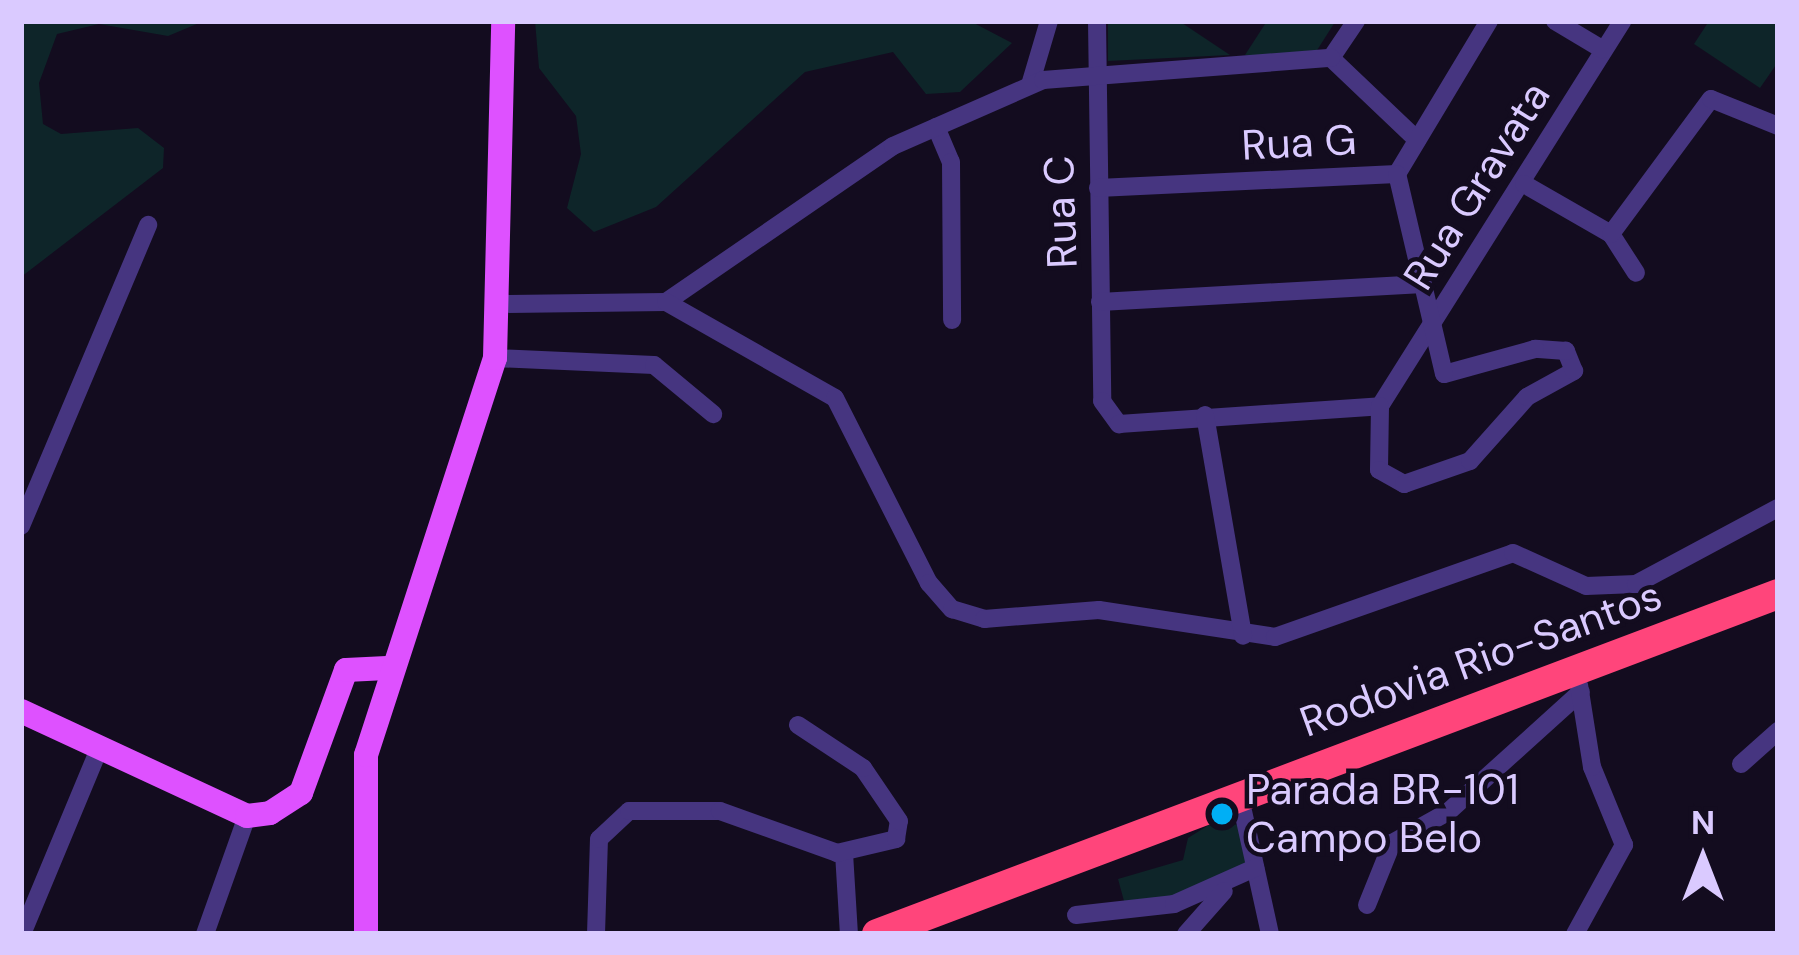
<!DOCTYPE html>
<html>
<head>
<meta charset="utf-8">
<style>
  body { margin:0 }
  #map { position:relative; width:1799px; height:955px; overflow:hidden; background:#130c1f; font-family:"DM Sans",sans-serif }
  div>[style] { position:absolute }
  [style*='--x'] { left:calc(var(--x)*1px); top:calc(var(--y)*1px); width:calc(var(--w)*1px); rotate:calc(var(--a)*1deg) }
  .green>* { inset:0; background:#0e2529 }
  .minor>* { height:18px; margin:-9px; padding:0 9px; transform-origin:9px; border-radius:9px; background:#463580 }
  .major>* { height:24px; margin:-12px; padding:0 12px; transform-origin:12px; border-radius:12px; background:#de51ff }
  .highway>* { height:30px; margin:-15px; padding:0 15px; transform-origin:15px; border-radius:15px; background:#ff457b }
  .dots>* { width:33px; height:33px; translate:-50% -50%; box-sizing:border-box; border:6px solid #130c1f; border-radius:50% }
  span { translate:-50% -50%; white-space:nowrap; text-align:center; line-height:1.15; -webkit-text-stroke:9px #130c1f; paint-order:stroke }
  .street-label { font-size:42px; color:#dacaff }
  .poi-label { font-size:42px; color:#dacaff }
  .left { translate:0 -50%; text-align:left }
  .frame { position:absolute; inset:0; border:24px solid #dacaff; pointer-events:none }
  .north { position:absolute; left:1643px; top:799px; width:120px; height:120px; -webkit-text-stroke:9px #130c1f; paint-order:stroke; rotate:0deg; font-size:33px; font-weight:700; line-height:48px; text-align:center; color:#dacaff }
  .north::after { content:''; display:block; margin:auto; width:42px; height:54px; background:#dacaff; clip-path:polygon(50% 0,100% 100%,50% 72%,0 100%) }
</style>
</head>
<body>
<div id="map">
  <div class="green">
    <i style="clip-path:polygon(21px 21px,204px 21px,168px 36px,99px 24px,57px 34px,39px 83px,43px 124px,61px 134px,138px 128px,164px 148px,163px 168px,21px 277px)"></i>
    <i style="clip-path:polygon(535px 21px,970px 21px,1012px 43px,960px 92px,926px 94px,893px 52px,805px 72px,656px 207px,594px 232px,567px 208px,581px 154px,576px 116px,539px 68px)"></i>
    <i style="clip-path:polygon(1108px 21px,1179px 21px,1230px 55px,1108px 61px)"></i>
    <i style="clip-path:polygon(1267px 21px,1333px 21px,1335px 22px,1314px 55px,1245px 55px)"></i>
    <i style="clip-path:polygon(1709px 21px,1778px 21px,1778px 62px,1760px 88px,1694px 44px)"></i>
    <i style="clip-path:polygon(1212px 823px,1241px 825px,1251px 866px,1171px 901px,1124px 901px,1118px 879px,1183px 860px,1188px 838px)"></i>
  </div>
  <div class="minor">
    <i style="--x:1097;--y:21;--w:380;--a:89.2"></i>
    <i style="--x:1102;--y:401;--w:29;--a:54"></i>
    <i style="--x:1119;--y:424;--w:262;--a:-3.9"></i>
    <i style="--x:1380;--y:406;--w:455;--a:-57.8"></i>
    <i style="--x:1555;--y:21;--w:55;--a:30.8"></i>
    <i style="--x:1331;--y:58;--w:119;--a:43.6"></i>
    <i style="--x:1331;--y:58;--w:45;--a:-56"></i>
    <i style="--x:1030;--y:85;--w:67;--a:-73.5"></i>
    <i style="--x:936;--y:127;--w:38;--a:67"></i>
    <i style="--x:951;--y:162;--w:158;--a:89.6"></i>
    <i style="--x:1397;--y:174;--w:179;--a:-59"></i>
    <i style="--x:1524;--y:184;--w:100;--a:29.9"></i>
    <i style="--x:1611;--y:234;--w:46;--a:57.3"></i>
    <i style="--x:1098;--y:188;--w:299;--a:-2.7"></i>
    <i style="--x:1611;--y:234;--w:168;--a:-53.5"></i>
    <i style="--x:1711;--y:99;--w:72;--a:21.9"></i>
    <i style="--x:666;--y:302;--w:275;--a:-34.5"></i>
    <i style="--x:893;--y:146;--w:164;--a:-23.7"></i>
    <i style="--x:1043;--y:80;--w:289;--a:-4.4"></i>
    <i style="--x:1100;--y:302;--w:319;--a:-3.2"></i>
    <i style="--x:499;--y:304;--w:167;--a:-0.7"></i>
    <i style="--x:666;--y:302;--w:194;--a:29.6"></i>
    <i style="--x:835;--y:398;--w:208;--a:63.1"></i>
    <i style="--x:929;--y:583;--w:35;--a:49"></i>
    <i style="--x:952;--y:609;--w:34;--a:17"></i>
    <i style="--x:984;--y:619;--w:115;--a:-4.5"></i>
    <i style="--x:1099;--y:610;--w:178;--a:8.7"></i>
    <i style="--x:1275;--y:637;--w:252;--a:-19.4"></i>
    <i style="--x:1513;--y:553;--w:80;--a:24.3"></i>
    <i style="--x:1586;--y:586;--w:50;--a:-2.3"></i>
    <i style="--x:1636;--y:584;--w:161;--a:-28.2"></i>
    <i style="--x:495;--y:358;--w:159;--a:2.5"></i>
    <i style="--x:654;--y:365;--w:77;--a:39.7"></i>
    <i style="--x:1380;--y:406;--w:64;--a:90.9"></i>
    <i style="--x:1379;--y:470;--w:29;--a:29"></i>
    <i style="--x:1404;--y:484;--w:70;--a:-19.2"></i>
    <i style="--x:1470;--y:461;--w:86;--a:-48.3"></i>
    <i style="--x:1527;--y:397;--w:54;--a:-29"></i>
    <i style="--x:1574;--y:371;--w:22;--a:-112"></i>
    <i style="--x:1566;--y:351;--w:31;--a:-176"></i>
    <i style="--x:1535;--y:349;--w:94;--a:164.6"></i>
    <i style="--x:1444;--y:374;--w:205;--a:-103.2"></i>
    <i style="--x:1205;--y:415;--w:224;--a:80.2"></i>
    <i style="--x:21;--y:526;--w:327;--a:-67.1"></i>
    <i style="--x:1741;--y:764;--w:50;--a:-41.7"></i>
    <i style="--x:1239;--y:793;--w:144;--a:77.6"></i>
    <i style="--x:844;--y:853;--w:81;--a:86.5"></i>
    <i style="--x:1367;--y:905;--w:67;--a:-68"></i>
    <i style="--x:1392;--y:843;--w:64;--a:-29"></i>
    <i style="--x:1448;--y:812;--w:179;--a:-42.1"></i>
    <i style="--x:1076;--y:915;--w:99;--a:-6.4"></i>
    <i style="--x:1174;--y:904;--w:89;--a:-24"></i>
    <i style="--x:22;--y:934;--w:203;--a:-67.4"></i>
    <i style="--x:205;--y:934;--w:125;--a:-70.4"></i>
    <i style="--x:596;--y:934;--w:95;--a:-88.2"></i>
    <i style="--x:599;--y:839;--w:41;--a:-43"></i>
    <i style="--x:629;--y:811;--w:91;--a:0"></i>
    <i style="--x:720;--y:811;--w:124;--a:19.7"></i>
    <i style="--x:837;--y:853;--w:61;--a:-13.3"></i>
    <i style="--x:896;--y:839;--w:18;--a:-81"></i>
    <i style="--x:899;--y:821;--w:64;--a:-124.2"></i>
    <i style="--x:863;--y:768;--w:78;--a:-146.5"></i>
    <i style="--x:1186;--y:934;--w:57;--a:-48.5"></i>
    <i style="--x:1575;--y:934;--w:102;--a:-61.2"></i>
    <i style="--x:1624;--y:845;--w:84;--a:-112.3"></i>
    <i style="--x:1592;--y:767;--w:83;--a:-99"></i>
  </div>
  <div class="major">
    <i style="--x:21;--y:711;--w:249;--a:24.9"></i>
    <i style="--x:247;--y:816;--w:23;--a:-7"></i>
    <i style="--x:270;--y:813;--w:37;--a:-33"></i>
    <i style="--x:301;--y:793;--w:131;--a:-69.9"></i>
    <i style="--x:346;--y:670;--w:41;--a:-2.8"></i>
    <i style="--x:366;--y:934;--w:179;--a:-90"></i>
    <i style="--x:366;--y:755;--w:417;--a:-72"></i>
    <i style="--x:495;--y:358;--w:337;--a:-88.6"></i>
  </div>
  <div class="highway">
    <i style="--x:877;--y:934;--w:963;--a:-20.67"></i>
  </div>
  <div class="dots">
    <i style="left:1222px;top:814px;background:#00aff5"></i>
  </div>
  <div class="street-label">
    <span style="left:1299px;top:143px;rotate:-3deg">Rua G</span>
    <span style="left:1477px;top:186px;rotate:-58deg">Rua Gravata</span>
    <span style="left:1061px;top:212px;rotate:-92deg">Rua C</span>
    <span style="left:1481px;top:659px;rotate:-20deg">Rodovia Rio-Santos</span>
  </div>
  <div class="poi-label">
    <span class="left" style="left:1246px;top:814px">Parada BR-101<br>Campo Belo</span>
  </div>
  <div class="frame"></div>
  <div class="north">N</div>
</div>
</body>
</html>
